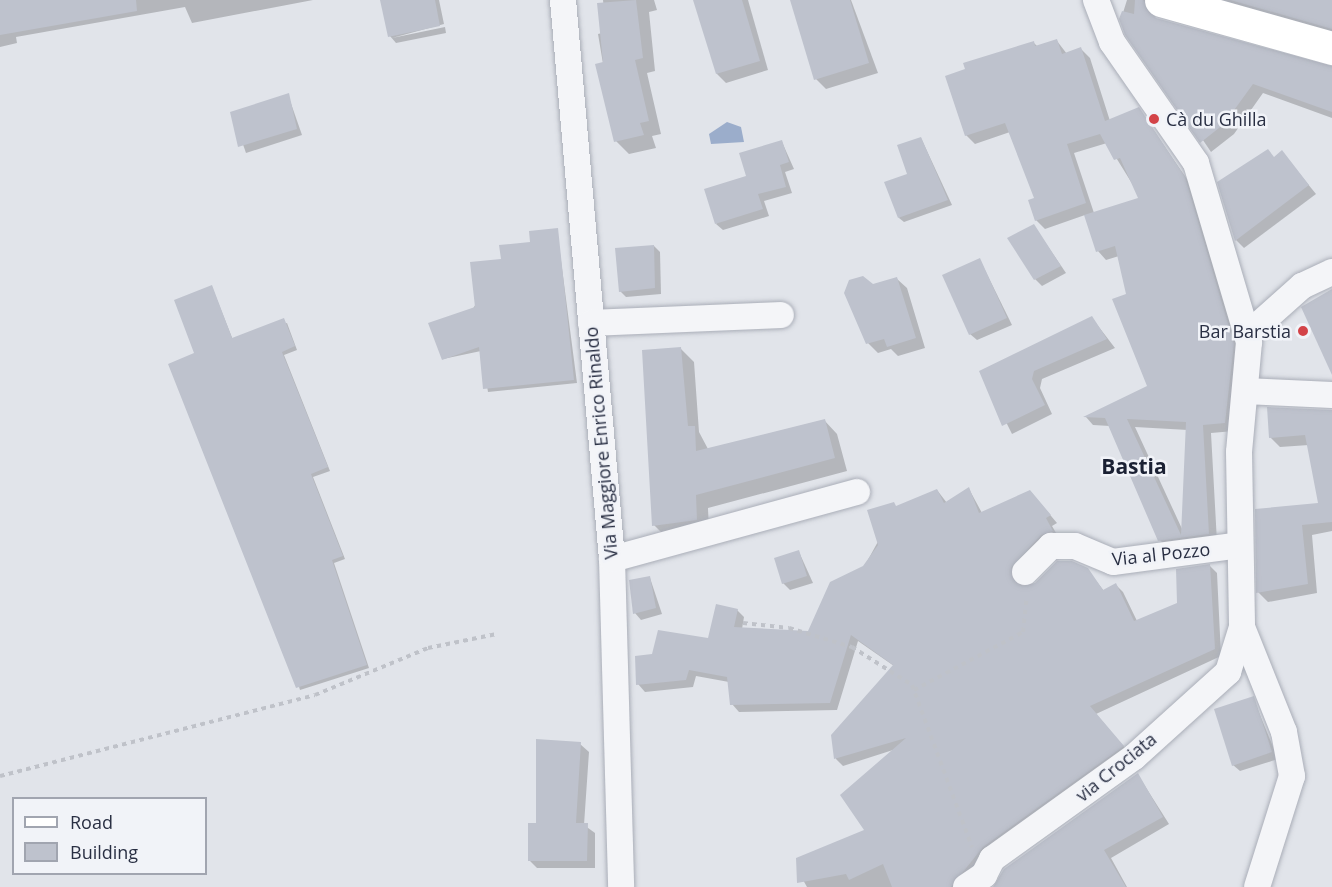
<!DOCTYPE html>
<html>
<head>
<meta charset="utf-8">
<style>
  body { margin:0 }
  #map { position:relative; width:1332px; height:887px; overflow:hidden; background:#e1e4ea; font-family:"Open Sans",sans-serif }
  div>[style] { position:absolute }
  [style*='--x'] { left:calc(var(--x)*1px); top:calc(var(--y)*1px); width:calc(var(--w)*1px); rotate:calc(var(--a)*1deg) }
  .water>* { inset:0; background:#9badcb }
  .shadow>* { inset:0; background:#0003 }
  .building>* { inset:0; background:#bec2cd }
  .path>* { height:4px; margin-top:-2px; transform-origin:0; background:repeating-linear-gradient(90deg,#bfc2c9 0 4.5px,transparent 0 9px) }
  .roads { filter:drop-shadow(0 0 2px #aaaeb8) drop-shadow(0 0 2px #aaaeb8) }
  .street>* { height:26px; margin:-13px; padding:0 13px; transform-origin:13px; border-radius:13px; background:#f4f5f8 }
  .secondary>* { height:33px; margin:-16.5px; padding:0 16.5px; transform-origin:16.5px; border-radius:16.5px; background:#fff }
  .dots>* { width:16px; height:16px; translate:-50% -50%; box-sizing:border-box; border:3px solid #f1f3f8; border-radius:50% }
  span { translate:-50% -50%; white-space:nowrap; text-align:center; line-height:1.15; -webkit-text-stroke:5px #f1f3f8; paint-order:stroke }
  .poi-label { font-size:18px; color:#292f43 }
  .left { translate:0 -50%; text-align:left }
  .right { translate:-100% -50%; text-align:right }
  .street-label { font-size:18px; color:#292f43 }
  .quarter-label { font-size:21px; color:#1b2134; font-weight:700 }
  .legend { position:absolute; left:12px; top:797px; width:195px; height:78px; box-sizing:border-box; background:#f1f3f8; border:2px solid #a1a5b0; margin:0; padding:8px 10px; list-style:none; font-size:18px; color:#292f43 }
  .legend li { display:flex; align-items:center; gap:12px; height:30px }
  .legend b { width:30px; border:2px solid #a1a5b0 }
</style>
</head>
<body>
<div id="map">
  <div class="water">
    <i style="clip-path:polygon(727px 122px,741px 127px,744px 142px,711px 144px,709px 134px)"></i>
  </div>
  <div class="shadow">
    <i style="clip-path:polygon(0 0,313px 0,192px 23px,185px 7px,16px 37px,17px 43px,0 47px)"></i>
    <i style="clip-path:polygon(382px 0,439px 0,444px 24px,392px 38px,445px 27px,446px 33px,396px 43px,390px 36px)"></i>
    <i style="clip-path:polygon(603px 0,654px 0,657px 10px,649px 12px,655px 71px,647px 73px,661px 134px,652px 136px,656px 148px,629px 154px,616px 141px,598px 34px,606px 32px)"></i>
    <i style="clip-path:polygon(695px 0,748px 0,768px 70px,726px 83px,717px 74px)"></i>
    <i style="clip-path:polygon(791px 0,851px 0,878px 73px,826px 89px,816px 79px)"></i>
    <i style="clip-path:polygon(1127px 0,1158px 0,1153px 5px,1155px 19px,1332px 68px,1332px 118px,1263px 93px,1234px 134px,1211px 152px,1121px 19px)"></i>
    <i style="clip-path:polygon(1208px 0,1332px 0,1332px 35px)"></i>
    <i style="clip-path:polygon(evenodd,1057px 41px,1067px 54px,1081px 49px,1090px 58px,1110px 121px,1139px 109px,1193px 188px,1241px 352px,1234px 431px,1211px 433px,1217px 542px,1169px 549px,1160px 540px,1110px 426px,1093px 425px,1086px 417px,1149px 386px,1119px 256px,1106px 260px,1098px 251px,1085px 215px,1045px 229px,1036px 220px,1036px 199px,1010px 132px,975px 144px,966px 135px,1033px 42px,1038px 47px,1057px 41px,1107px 143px,1141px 198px,1094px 213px,1074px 153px,1107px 143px,1057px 41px,1135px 427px,1188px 430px,1183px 531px,1135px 427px)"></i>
    <i style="clip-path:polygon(288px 95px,302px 135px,246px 153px,232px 113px)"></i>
    <i style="clip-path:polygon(921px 138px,952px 205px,904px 222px,899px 218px)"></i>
    <i style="clip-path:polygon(782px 142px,794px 169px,785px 172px,792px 193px,764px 201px,769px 216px,723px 230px,716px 224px)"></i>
    <i style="clip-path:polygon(1282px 152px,1316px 194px,1244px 248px,1236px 240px)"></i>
    <i style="clip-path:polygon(1034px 226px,1066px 273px,1042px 286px,1035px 279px)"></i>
    <i style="clip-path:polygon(557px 230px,577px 383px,488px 392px,481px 351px,443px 359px,502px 260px)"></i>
    <i style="clip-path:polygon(654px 246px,660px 252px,661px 294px,626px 297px,620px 291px)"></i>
    <i style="clip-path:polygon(980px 260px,1012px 325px,977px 340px,970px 334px)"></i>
    <i style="clip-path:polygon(897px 279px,907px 288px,925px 348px,898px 356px,891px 349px,878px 353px,868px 343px,873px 286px)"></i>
    <i style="clip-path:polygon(212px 287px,233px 340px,287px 323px,297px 350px,284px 355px,330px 471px,313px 477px,345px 559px,334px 563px,369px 668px,300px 690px,196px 354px)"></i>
    <i style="clip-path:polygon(1092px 318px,1115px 348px,1042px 379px,1040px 388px,1052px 414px,1012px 434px,981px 372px)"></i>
    <i style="clip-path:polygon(681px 349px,694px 362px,699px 432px,708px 449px,824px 420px,837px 434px,847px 471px,708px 508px,709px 533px,667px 538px,654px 525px)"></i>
    <i style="clip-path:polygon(1332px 411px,1332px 531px,1312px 535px,1317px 593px,1268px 602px,1258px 592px,1257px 510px,1320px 504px,1309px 445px,1280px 447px,1270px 437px)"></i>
    <i style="clip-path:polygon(969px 489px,982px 513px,1030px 491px,1057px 523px,1052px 526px,1059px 538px,1021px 569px,1021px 585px,1030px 588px,1087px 569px,1104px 591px,1116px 585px,1123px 592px,1137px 621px,1179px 604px,1210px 566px,1217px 573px,1221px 656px,1096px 714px,1130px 754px,964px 887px,807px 887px,798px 871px,866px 831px,893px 750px,843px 766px,836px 759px,832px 736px,894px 666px,858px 641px,837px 710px,739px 712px,732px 704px,729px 682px,696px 676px,693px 687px,645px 692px,638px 684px,653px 656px,710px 640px,737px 610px,744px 617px,742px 629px,809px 633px,864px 567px,897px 507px,937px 490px,947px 503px)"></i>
    <i style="clip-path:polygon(799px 552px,813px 583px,790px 590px,783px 583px)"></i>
    <i style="clip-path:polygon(650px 578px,662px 614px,641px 620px,635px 613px)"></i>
    <i style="clip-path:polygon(1253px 698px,1278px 759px,1240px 771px,1233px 765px)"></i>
    <i style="clip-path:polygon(580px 744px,589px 752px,584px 825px,595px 833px,595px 868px,537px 868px,529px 860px,537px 825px)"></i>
    <i style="clip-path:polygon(1138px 775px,1169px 824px,1111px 858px,1127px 887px,995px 887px)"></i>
  </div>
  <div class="building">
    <i style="clip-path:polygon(0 0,136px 0,137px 11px,0 35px)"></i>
    <i style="clip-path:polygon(380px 0,435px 0,440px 26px,388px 37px)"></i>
    <i style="clip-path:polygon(636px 0,643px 58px,635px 60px,649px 121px,640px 123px,644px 135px,614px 142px,595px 64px,603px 62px,597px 3px)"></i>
    <i style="clip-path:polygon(693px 0,742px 0,760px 61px,716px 74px)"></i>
    <i style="clip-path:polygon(790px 0,850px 0,869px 63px,814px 80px)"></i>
    <i style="clip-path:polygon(1135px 0,1143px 0,1156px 18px,1332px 66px,1332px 112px,1253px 84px,1224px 124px,1200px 143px,1125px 35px,1119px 19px,1122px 11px,1134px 14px)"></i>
    <i style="clip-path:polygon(1230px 0,1332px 0,1332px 29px)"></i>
    <i style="clip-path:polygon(evenodd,1057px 39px,1062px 54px,1081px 47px,1105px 121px,1139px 107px,1185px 177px,1234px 344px,1225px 423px,1203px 425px,1209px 534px,1158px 541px,1105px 418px,1083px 417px,1147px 386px,1112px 299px,1126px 294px,1115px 246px,1096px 252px,1084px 215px,1138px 198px,1120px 158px,1114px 160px,1100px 134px,1067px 144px,1086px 203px,1035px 221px,1028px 200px,1034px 198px,1005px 123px,965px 136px,945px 76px,965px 69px,963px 63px,1034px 41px,1035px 46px,1057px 39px,1127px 419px,1186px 422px,1181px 535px,1175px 522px,1127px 419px)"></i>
    <i style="clip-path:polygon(289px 93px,297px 129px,238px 147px,230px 112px)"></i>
    <i style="clip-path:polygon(921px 137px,948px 200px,898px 218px,884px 182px,907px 174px,897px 145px)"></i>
    <i style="clip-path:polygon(782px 140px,789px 162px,780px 165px,786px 187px,758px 194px,763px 209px,715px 224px,704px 189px,746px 176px,739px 153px)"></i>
    <i style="clip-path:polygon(1268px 149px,1274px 157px,1282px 150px,1309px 185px,1235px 241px,1217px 182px)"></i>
    <i style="clip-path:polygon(1034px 224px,1061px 266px,1034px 280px,1007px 238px)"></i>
    <i style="clip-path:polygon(558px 228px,574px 380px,483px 389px,479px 347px,442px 360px,428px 323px,475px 307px,470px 262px,501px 259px,499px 245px,530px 242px,529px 231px)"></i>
    <i style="clip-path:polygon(654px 245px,655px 288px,619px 292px,615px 248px)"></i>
    <i style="clip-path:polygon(980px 258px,1007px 318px,969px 335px,942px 275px)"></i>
    <i style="clip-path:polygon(863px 276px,873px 284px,897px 277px,916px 338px,887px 347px,884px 339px,866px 344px,844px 293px,849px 280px)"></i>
    <i style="clip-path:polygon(212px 285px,232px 338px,284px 318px,295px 346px,282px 352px,328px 467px,311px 474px,343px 556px,332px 560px,367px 665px,296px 688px,168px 364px,194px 353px,174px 300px)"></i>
    <i style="clip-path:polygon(1332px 289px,1332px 375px,1301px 307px)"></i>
    <i style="clip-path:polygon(1092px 316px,1107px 339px,1034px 371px,1032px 379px,1045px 405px,1002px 426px,979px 371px)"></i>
    <i style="clip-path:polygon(681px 347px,688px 426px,695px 426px,696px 451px,825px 419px,835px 458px,696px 495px,697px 520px,652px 526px,642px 350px)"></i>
    <i style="clip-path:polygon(1267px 407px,1332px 410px,1332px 522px,1302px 525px,1308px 584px,1256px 593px,1255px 509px,1318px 503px,1305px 435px,1269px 438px)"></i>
    <i style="clip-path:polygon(969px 487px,979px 513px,1030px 490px,1051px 515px,1046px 518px,1053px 531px,1041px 535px,1011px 568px,1021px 586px,1035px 583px,1057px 561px,1072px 561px,1088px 568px,1103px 590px,1116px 583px,1134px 621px,1177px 603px,1176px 569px,1210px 564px,1215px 649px,1090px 706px,1124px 746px,983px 847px,951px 887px,892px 887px,883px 864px,849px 880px,846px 874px,797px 883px,796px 858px,864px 830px,840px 795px,906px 738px,834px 759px,831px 735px,893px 665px,851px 635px,830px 703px,730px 705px,727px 677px,689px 670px,686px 680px,636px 685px,635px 656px,652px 654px,658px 630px,708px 638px,716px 604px,738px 609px,734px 627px,808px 631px,830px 582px,863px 566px,878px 545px,867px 510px,894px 502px,896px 506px,937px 489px,944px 503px)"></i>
    <i style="clip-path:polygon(799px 550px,807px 576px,782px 584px,774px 558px)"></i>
    <i style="clip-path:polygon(650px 576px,656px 608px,633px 614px,629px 580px)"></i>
    <i style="clip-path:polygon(1254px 696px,1272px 752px,1232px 766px,1214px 709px)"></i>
    <i style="clip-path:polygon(536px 739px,581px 742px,576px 823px,588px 823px,587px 861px,528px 861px,528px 823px,536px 823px)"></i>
    <i style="clip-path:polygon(1138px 773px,1163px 817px,1104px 850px,1126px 887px,993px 887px,1004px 869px)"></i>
  </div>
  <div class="path">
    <i style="--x:743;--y:623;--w:46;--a:6.2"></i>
    <i style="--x:789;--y:628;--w:66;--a:16.8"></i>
    <i style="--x:852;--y:647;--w:71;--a:32.3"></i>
    <i style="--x:912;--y:685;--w:173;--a:69.7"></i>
    <i style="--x:914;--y:690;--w:123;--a:-28"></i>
    <i style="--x:1023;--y:632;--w:36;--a:-84"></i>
    <i style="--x:0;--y:776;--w:325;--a:-14.4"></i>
    <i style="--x:315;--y:695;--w:122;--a:-22.6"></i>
    <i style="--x:428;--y:648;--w:70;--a:-11.5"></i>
  </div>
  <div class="roads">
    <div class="street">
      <i style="--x:563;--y:0;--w:561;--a:84.99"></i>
      <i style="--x:612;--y:559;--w:328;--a:88.4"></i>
      <i style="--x:1096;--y:0;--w:45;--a:69.1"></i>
      <i style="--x:1112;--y:42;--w:147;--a:55.2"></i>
      <i style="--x:1196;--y:163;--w:187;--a:73.5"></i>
      <i style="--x:1249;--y:342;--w:110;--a:95.2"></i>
      <i style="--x:1239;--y:452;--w:175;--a:89"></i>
      <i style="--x:1242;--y:627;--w:113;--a:68.2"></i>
      <i style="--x:1284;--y:732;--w:45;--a:79.7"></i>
      <i style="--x:1292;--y:776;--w:116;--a:107.5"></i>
      <i style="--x:591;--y:323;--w:190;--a:-2.4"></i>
      <i style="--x:1247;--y:335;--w:74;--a:-41.7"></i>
      <i style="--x:1302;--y:286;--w:33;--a:-25"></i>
      <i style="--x:1245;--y:391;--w:87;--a:2.6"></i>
      <i style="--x:612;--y:559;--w:254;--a:-15.3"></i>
      <i style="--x:1025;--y:572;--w:37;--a:-45"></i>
      <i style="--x:1051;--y:546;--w:24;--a:0"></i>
      <i style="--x:1075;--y:546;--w:41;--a:22.8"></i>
      <i style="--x:1113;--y:562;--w:128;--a:-7.6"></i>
      <i style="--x:966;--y:887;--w:22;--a:-34"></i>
      <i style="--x:984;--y:875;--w:18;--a:-63"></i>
      <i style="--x:992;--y:859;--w:175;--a:-35.7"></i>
      <i style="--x:1134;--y:757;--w:127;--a:-42.1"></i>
      <i style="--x:1228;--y:672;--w:47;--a:-72.7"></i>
    </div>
    <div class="secondary">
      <i style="--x:1161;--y:0;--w:178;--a:15.7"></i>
    </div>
  </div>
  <div class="dots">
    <i style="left:1154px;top:119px;background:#d34348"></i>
    <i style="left:1303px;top:331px;background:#d34348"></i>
  </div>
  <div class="poi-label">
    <span class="left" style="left:1166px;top:119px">Cà du Ghilla</span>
    <span class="right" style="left:1291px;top:331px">Bar Barstia</span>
  </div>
  <div class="street-label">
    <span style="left:601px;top:443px;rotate:-95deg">Via Maggiore Enrico Rinaldo</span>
    <span style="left:1161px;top:554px;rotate:-6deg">Via al Pozzo</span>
    <span style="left:1116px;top:767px;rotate:-39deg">via Crociata</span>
  </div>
  <div class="quarter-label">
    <span style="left:1134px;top:466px">Bastia</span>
  </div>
  <ul class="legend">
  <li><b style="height:8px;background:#fff"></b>Road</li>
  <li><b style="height:16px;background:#bec2cd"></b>Building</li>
  </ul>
</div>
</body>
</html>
